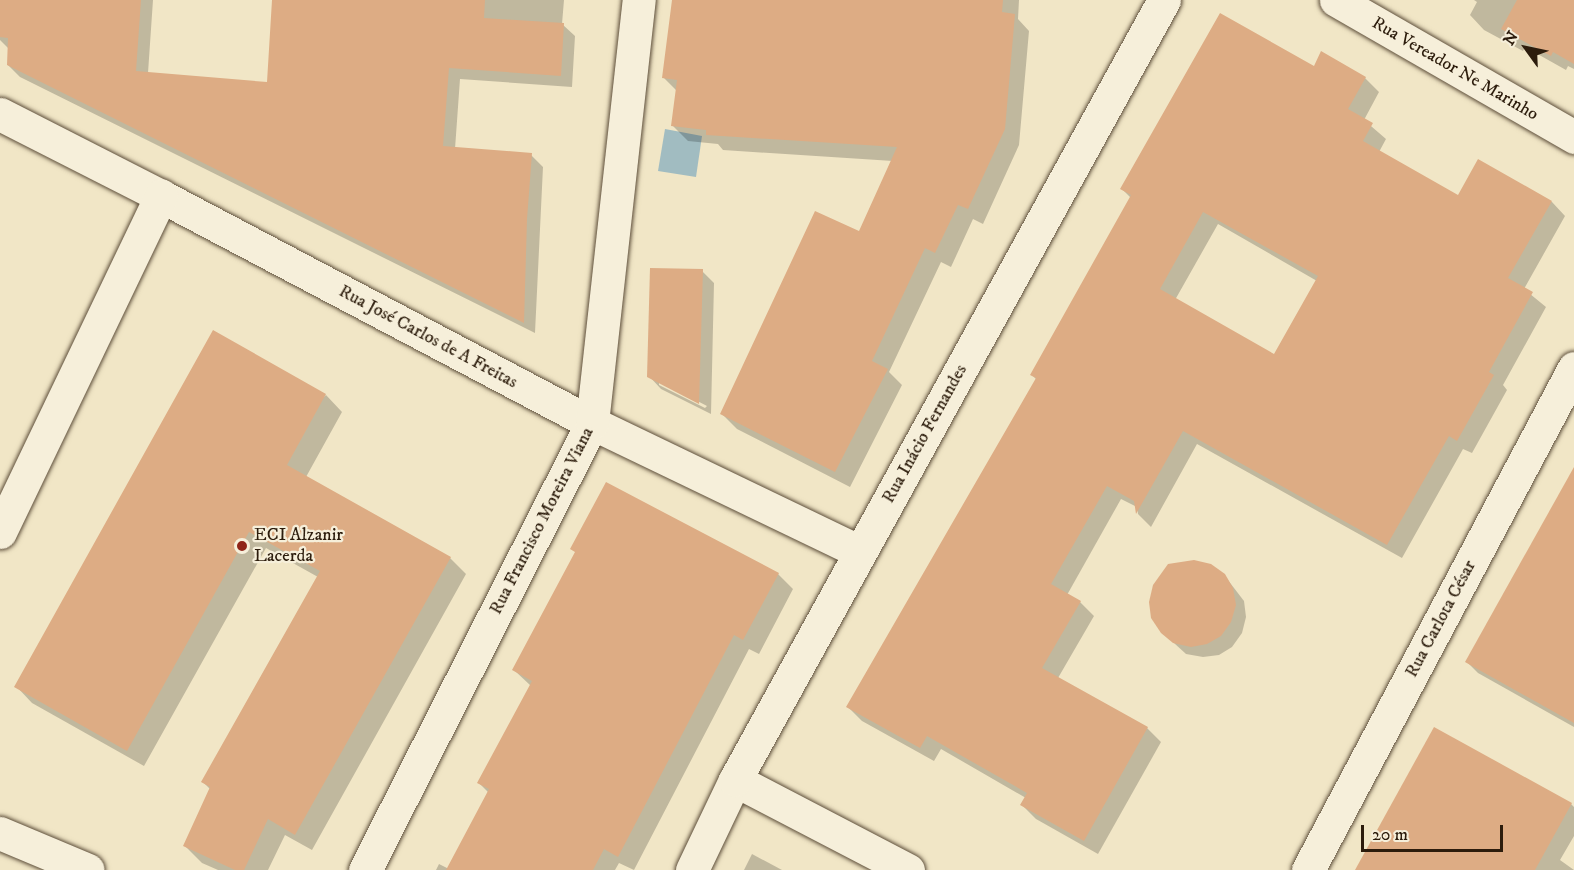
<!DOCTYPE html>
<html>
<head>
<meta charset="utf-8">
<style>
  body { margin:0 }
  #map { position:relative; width:1574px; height:870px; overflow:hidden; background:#f1e6c6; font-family:"IM FELL DW Pica",serif }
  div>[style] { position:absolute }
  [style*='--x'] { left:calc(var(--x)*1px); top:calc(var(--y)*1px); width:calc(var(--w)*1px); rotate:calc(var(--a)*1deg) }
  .water>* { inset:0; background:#a1bcc1 }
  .shadow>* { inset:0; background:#0003 }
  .building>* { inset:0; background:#ddac84 }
  .roads { filter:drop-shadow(0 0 2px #5d4e3a) drop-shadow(0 0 2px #5d4e3a) }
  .minor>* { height:33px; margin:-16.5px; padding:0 16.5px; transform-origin:16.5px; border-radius:16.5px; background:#f6efda }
  .dots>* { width:16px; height:16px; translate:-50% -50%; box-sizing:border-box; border:3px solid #f6efda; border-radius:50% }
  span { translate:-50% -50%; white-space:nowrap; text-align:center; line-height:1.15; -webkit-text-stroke:4.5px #f6efda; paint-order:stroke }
  .street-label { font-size:18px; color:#2c1c0c }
  .poi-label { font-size:18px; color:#2c1c0c }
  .left { translate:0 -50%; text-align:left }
  .north { position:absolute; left:1496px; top:18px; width:60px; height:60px; -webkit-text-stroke:4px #f6efda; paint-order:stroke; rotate:303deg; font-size:16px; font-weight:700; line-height:24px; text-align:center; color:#2c1c0c }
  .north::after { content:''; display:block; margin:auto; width:21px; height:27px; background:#2c1c0c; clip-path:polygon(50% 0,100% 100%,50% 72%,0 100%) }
  .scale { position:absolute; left:1361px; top:825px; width:142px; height:27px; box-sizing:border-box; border:3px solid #2c1c0c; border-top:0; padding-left:8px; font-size:18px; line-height:21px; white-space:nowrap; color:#2c1c0c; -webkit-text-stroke:4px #f6efda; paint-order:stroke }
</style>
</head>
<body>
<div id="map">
  <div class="water">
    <i style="clip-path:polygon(665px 129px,702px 136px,696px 177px,658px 171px)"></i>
  </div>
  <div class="shadow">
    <i style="clip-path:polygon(0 0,153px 0,148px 73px,268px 84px,274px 0,564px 0,562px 24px,575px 36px,572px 87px,460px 79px,455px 149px,531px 155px,543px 167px,535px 333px,20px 77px,8px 65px,8px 48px,0 40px)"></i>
    <i style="clip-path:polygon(673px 0,1019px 0,1018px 19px,1029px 31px,1019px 145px,983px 224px,973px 219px,951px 267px,941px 262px,889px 372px,902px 385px,850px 487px,737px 429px,721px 413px,859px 233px,893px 161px,723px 150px,718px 144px,688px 141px,673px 126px,677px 91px,664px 78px)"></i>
    <i style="clip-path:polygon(1474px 0,1574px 0,1574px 69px,1568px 66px,1566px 70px,1525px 47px,1523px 51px,1484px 30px,1470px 15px,1477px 2px)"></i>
    <i style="clip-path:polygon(evenodd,1314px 68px,1365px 78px,1379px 92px,1364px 120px,1386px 139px,1379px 152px,1458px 197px,1552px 202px,1565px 216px,1524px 289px,1546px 307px,1503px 385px,1507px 390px,1472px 453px,1463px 449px,1402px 558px,1197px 444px,1151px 527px,1138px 514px,1137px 507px,1121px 499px,1067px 595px,1080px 602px,1094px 616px,1058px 678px,1147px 728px,1161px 742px,1098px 854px,1036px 819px,1022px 805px,1026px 798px,941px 749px,934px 761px,862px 721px,848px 707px,1037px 380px,1032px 375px,1131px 198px,1122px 189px,1314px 68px,1218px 224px,1317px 281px,1274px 356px,1175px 300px,1218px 224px)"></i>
    <i style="clip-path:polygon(evenodd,702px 271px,714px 283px,711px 414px,661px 389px,649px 376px,702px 271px,659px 381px,707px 406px,705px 408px,659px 385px,659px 381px)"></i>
    <i style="clip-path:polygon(326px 395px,342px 412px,306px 477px,450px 558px,466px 574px,312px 850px,285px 835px,268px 870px,218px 870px,202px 863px,185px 846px,210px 789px,203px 782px,318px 577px,266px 548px,144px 766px,32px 703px,16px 686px)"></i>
    <i style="clip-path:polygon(1574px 469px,1574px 727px,1478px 673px,1467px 662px)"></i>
    <i style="clip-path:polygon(778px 574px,793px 589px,759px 654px,749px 649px,634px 870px,619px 863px,615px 870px,436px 870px,439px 864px,449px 869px,489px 793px,479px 783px,531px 686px,514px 670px)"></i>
    <i style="clip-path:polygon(1224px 575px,1244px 601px,1246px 617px,1242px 633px,1232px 647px,1219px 655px,1203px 657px,1186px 654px,1162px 632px)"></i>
    <i style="clip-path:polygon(1571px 804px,1574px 807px,1574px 836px,1560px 860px,1574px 870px,1356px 870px)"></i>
    <i style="clip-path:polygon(752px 854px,782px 870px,744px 870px)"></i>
  </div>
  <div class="building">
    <i style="clip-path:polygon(0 0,141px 0,136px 71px,267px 82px,272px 0,485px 0,484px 18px,564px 23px,561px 76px,449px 68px,443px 146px,532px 153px,527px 219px,524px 323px,7px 65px,8px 38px,0 37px)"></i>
    <i style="clip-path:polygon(672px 0,1003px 0,1002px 12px,1015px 14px,1005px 129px,968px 209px,958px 205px,935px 253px,925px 248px,872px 361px,888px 369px,835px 472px,720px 414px,815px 211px,859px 231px,897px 147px,706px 135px,706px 130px,671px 126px,677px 80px,662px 78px)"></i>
    <i style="clip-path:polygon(1517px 0,1574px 0,1574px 64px,1553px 52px,1551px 56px,1501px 29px)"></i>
    <i style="clip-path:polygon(evenodd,1220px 13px,1314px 66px,1321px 51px,1366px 77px,1348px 109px,1373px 123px,1363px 141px,1458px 195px,1478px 159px,1552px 201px,1508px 278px,1533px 292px,1489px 372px,1494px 375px,1457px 441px,1449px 436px,1387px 545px,1183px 431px,1136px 514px,1134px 501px,1107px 486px,1051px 584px,1081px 601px,1042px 668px,1148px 727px,1084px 841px,1020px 805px,1027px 793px,927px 736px,920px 748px,846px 707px,1036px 378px,1030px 375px,1131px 195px,1120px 189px,1220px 13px,1203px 212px,1318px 276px,1274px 354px,1160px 289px,1203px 212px)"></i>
    <i style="clip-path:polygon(650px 268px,703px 269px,699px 404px,647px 377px)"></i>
    <i style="clip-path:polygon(213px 330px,326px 394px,287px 465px,451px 557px,295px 835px,268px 819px,244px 870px,235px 870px,183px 846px,210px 787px,201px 782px,320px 571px,249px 532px,127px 751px,14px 687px)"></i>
    <i style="clip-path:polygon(1574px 467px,1574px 723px,1465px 662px)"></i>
    <i style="clip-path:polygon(606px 482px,779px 573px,743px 640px,734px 635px,618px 857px,604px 849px,593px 870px,446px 870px,489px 789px,477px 783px,532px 681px,512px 670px,575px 552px,570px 549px)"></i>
    <i style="clip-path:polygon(1194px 560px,1211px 564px,1225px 574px,1233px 588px,1236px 605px,1231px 622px,1221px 636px,1207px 644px,1191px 647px,1173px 643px,1161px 633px,1151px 618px,1149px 602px,1153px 585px,1168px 564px)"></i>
    <i style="clip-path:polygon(1434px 727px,1572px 803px,1535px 870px,1355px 870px)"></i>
  </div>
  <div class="roads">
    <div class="minor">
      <i style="--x:1336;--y:0;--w:275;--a:29.9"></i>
      <i style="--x:0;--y:114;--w:181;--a:27"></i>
      <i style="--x:161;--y:196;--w:487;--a:27.8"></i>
      <i style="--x:592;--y:423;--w:297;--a:25.7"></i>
      <i style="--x:0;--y:532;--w:373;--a:-64.4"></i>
      <i style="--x:735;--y:780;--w:195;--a:27.5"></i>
      <i style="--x:0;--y:833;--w:95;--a:22.8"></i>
      <i style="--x:365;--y:870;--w:501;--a:-63.08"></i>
      <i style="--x:592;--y:423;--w:426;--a:-83.7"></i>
      <i style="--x:692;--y:870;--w:100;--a:-64.5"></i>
      <i style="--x:735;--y:780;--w:890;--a:-61.19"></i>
      <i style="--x:1308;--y:870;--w:568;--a:-62.08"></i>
    </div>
  </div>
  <div class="dots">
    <i style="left:242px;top:546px;background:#8f2418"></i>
  </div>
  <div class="street-label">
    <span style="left:1455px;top:69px;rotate:30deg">Rua Vereador Ne Marinho</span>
    <span style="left:428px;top:337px;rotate:28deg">Rua José Carlos de A Freitas</span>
    <span style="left:925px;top:434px;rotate:-61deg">Rua Inácio Fernandes</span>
    <span style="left:542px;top:521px;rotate:-63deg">Rua Francisco Moreira Viana</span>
    <span style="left:1441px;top:619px;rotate:-62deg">Rua Carlota César</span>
  </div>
  <div class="poi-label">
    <span class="left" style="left:254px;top:546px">ECI Alzanir<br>Lacerda</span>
  </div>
  <div class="north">N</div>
  <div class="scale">20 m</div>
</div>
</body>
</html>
